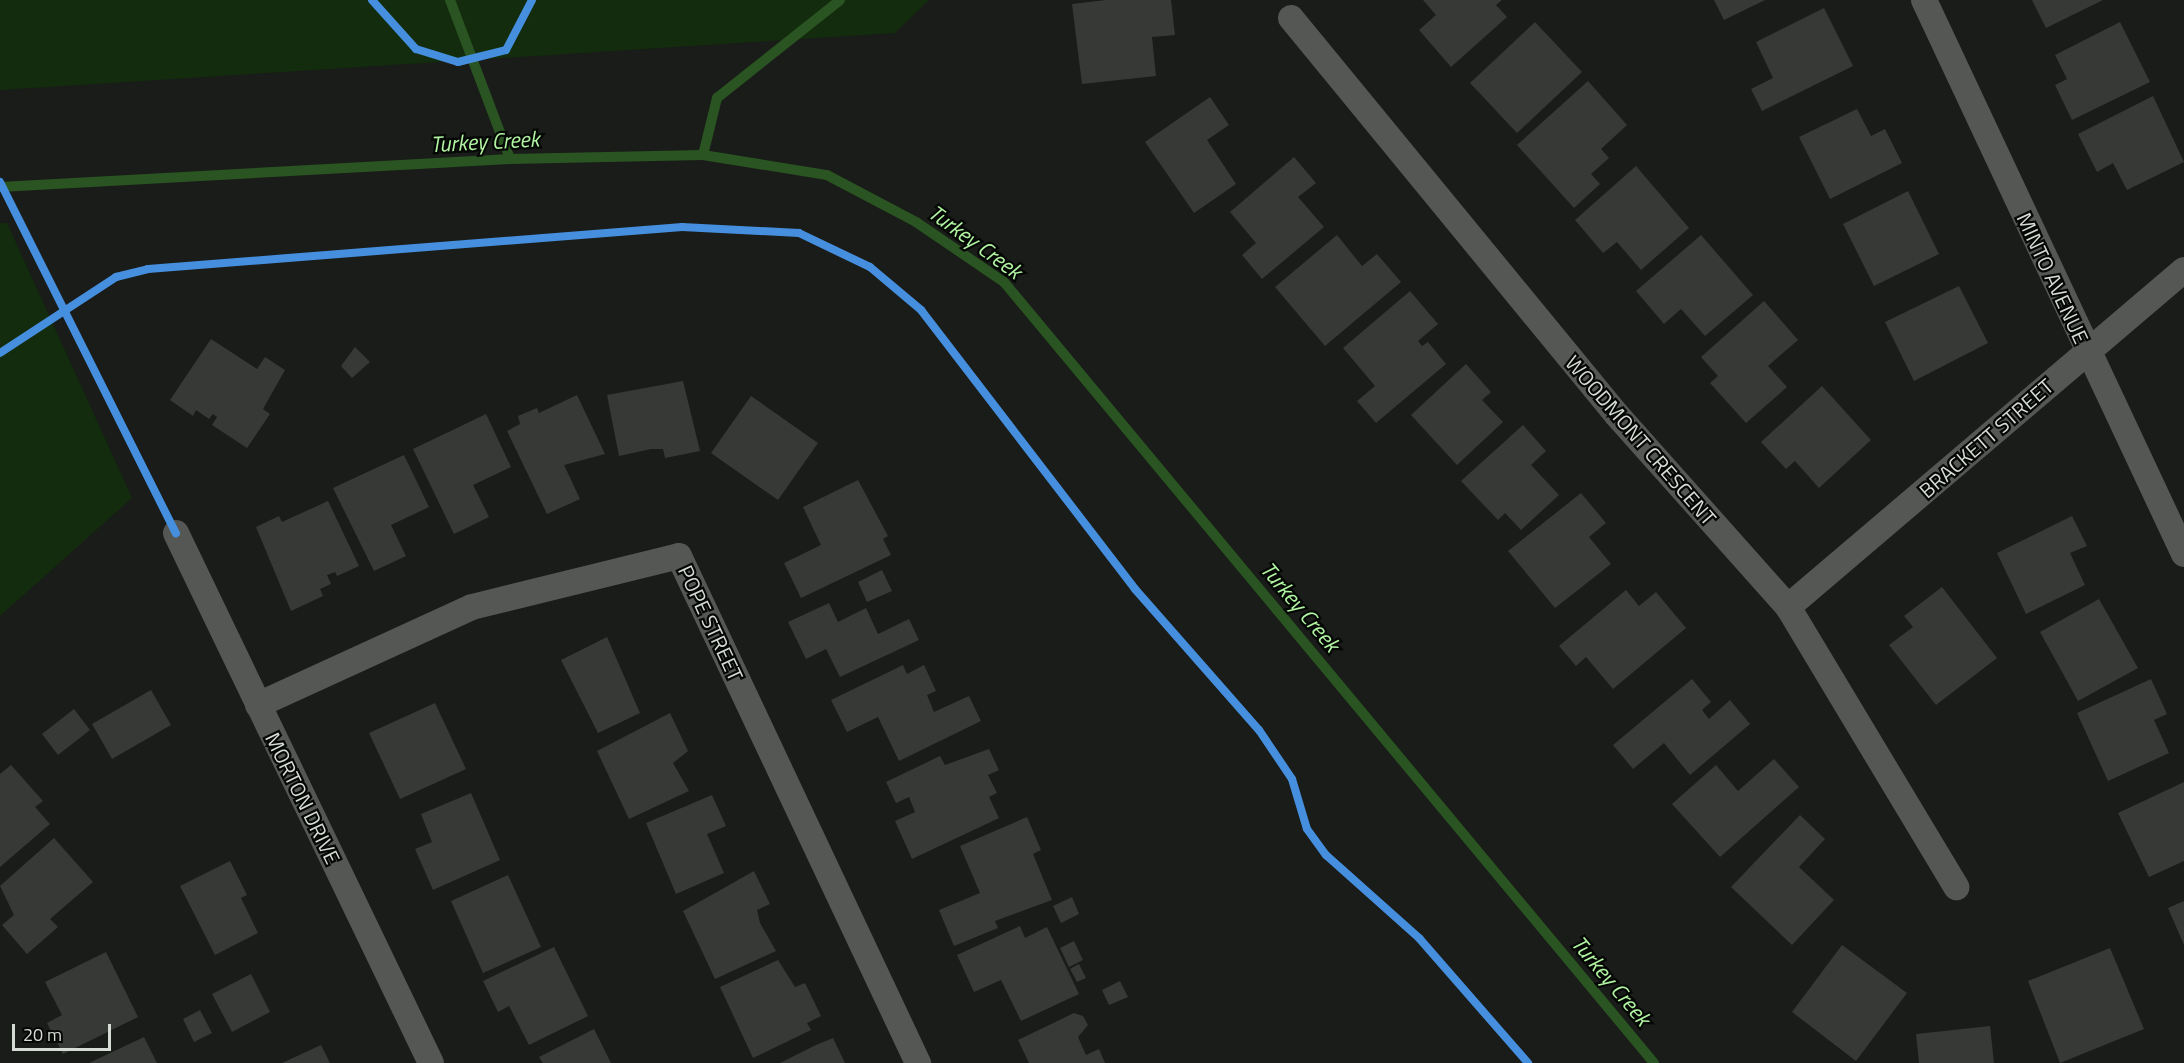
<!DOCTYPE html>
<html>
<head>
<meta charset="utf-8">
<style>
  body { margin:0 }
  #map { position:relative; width:2184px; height:1063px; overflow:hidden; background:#191c18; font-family:"Titillium Web",sans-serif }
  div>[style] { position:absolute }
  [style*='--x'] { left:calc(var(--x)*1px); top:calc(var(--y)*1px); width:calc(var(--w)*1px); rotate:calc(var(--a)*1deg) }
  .green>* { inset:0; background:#132c0d }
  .stream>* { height:10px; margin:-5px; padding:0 5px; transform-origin:5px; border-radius:5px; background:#2a5421 }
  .building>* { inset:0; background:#373936 }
  .street>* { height:26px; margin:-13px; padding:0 13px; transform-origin:13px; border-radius:13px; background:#555754 }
  .cycleway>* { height:8px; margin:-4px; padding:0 4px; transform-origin:4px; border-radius:4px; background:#468fdf }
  span { translate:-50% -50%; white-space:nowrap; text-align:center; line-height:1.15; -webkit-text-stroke:4.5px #050705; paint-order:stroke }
  .street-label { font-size:21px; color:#d6dbd5 }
  .water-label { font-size:22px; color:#b1f5a2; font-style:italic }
  .scale { position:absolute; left:12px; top:1024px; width:99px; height:27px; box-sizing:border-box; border:3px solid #d6dbd5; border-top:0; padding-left:8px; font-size:18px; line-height:21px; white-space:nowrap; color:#d6dbd5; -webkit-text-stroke:4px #050705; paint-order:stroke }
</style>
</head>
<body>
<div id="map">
  <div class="green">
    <i style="clip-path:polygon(0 0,929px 0,895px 33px,0 90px)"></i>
    <i style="clip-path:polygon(0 223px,7px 223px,132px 498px,0 616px)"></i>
  </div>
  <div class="stream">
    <i style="--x:450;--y:0;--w:170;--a:69.3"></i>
    <i style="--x:703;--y:155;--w:59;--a:-76.2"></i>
    <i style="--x:717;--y:98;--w:157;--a:-38.5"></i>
    <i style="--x:0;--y:187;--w:511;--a:-3.14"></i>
    <i style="--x:510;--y:159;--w:193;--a:-1.2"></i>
    <i style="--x:703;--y:155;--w:126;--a:9.2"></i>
    <i style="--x:827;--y:175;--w:101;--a:27.8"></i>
    <i style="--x:916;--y:222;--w:107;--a:34.3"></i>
    <i style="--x:1004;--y:282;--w:1016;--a:50.23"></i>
  </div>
  <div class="building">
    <i style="clip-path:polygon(1106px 0,1171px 0,1175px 35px,1152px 37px,1156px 76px,1082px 84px,1072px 4px)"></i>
    <i style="clip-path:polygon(1423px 0,1502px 0,1496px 5px,1507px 17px,1451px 67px,1419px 30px,1436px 15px)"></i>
    <i style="clip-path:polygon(1714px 0,1765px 0,1724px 20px)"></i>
    <i style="clip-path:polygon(2032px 0,2103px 0,2046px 28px)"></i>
    <i style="clip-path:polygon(1824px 8px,1853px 66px,1762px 111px,1751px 89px,1773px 78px,1756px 42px)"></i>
    <i style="clip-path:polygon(1535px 22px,1582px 72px,1517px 133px,1470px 83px)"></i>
    <i style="clip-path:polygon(2120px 22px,2150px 82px,2072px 120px,2055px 85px,2067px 79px,2055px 55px)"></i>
    <i style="clip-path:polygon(1588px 81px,1627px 125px,1601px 149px,1609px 158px,1591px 174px,1600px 184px,1574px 208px,1517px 145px)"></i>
    <i style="clip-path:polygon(2153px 96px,2184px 162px,2127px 190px,2113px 163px,2097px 172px,2078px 134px)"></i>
    <i style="clip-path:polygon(1210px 97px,1229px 125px,1207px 140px,1236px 184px,1194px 213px,1145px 142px)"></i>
    <i style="clip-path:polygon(1857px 109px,1871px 136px,1885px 129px,1902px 163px,1830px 199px,1799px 137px)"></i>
    <i style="clip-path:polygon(1294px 157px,1316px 183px,1298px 197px,1324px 227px,1262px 279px,1242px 255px,1256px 243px,1230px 212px)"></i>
    <i style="clip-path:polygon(1636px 166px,1689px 228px,1641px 270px,1617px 242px,1603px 253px,1575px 220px)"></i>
    <i style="clip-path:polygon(1908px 191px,1939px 254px,1874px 286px,1843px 224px)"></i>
    <i style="clip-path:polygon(1337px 235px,1362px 266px,1377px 254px,1401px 282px,1325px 346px,1275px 287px)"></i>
    <i style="clip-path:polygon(1701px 235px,1753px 295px,1705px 336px,1681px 309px,1664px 324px,1636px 291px)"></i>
    <i style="clip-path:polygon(1959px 286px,1988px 343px,1914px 381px,1885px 322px)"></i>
    <i style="clip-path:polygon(1410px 291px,1438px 324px,1418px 341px,1422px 346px,1428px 342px,1446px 364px,1376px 423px,1357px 401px,1375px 386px,1343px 348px)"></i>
    <i style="clip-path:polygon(1764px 301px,1798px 340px,1768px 366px,1787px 387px,1746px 423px,1710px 383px,1718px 376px,1701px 357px)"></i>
    <i style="clip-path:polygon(211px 339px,257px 369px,265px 357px,285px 370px,263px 409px,270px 414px,247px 448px,212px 425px,217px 417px,213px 414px,209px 419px,196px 410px,193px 416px,170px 400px)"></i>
    <i style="clip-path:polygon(355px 347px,370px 362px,352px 378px,341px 366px)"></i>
    <i style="clip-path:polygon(1466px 364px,1491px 392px,1482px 400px,1503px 422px,1457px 465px,1411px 415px)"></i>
    <i style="clip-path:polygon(683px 381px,700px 451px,665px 458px,663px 449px,651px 449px,619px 456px,607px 395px)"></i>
    <i style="clip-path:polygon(1822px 386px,1871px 440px,1819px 488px,1795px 461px,1786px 469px,1761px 442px)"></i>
    <i style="clip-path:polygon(577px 395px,605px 454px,564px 465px,580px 499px,547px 514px,507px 431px,520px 424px,518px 416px,537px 408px,539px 413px)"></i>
    <i style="clip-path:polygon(751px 396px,818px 443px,778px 500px,711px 453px)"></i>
    <i style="clip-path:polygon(486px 414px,511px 467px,473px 485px,489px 517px,454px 534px,413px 449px)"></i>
    <i style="clip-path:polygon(1523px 425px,1546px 451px,1531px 465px,1559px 495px,1521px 530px,1505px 513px,1498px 520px,1461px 481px)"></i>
    <i style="clip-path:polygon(404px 455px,429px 507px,391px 525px,406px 556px,374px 571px,333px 488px)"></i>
    <i style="clip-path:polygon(858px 480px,888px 536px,883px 539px,891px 555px,801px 598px,784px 563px,821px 545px,803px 507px)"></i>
    <i style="clip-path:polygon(1581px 493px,1606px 523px,1589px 537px,1611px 564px,1555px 608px,1508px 551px)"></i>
    <i style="clip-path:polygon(328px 501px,359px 566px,337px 576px,335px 572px,327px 575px,331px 584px,320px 589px,323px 596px,291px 611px,256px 527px,279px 516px,282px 522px)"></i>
    <i style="clip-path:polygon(2072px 516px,2087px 546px,2070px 553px,2085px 585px,2026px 614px,1997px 553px)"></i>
    <i style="clip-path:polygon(882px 570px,892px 591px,867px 602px,858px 582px)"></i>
    <i style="clip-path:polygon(1942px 587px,1997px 658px,1936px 705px,1889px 645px,1913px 627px,1904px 616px)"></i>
    <i style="clip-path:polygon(1626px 590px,1639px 606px,1656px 592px,1686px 628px,1613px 689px,1586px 657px,1576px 666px,1559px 646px)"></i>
    <i style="clip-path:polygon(2099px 599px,2138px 668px,2078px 701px,2040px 632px)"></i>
    <i style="clip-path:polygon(829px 603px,838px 622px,866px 608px,878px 634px,909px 619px,919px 640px,840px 677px,826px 649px,806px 659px,788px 622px)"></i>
    <i style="clip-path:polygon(607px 637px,640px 713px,598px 733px,561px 660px)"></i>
    <i style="clip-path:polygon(903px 665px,907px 674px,924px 665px,936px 691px,927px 695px,934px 712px,969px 696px,981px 721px,899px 761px,878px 717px,847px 732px,831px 700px)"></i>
    <i style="clip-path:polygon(1692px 679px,1711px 702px,1702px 710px,1709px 719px,1730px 700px,1750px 724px,1690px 775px,1664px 743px,1633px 769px,1613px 745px)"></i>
    <i style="clip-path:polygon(2151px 679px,2167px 714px,2154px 720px,2169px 753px,2108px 781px,2077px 713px)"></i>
    <i style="clip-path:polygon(151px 690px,171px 725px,112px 759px,92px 724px)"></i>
    <i style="clip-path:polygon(435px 703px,466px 769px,400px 799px,369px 733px)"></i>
    <i style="clip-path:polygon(74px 709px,90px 730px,58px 755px,42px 734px)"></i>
    <i style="clip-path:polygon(670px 713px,688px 751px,673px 763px,689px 791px,629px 819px,597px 751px)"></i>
    <i style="clip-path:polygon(989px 749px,999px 770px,988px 775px,997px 793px,989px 797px,999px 818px,912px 859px,895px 821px,915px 812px,909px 797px,896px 803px,886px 782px,940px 756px,945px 765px)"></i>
    <i style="clip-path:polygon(1774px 759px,1799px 787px,1720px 857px,1672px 804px,1716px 765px,1738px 791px)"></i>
    <i style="clip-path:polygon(11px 765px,43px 801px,35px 807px,50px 824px,0 867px,0 774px)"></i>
    <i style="clip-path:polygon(2184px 782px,2184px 861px,2149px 877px,2118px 813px)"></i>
    <i style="clip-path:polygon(471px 793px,500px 860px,433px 890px,415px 849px,432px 842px,421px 814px)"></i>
    <i style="clip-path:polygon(712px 795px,726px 826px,707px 834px,724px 873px,676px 894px,646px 823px)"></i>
    <i style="clip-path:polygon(1800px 815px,1825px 839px,1799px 867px,1834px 900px,1792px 945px,1731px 887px)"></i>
    <i style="clip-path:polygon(1027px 817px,1041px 850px,1033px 854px,1052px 900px,995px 921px,998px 928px,954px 946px,939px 910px,980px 893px,960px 846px)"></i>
    <i style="clip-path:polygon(54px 838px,93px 882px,50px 919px,58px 927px,27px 954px,2px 925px,14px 915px,0 886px)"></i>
    <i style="clip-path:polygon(230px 861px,247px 895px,241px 898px,258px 933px,215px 955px,180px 886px)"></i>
    <i style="clip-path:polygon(754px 871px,770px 904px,757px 910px,760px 923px,776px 951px,715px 979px,683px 911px)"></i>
    <i style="clip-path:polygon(508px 875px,541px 947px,483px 973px,451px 901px)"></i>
    <i style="clip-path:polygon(1072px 897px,1079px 914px,1061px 923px,1053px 906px)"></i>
    <i style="clip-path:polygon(2184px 901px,2184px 945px,2168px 908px)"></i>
    <i style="clip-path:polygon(1020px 926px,1025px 938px,1047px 927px,1079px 994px,1021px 1021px,1001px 980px,974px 992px,957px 955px)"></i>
    <i style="clip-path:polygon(1074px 941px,1083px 960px,1069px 967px,1060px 948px)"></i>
    <i style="clip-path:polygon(1842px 945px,1907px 993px,1856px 1061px,1792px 1012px)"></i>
    <i style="clip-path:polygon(554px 947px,588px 1016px,529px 1045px,509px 1006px,498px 1012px,483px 981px)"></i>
    <i style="clip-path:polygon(2110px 948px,2144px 1029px,2060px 1063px,2028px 981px)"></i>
    <i style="clip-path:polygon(106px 952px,138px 1017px,63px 1054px,47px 1023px,62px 1015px,45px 982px)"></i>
    <i style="clip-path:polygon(778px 960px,795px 987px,805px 983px,821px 1016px,807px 1023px,811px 1030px,753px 1058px,720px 987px)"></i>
    <i style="clip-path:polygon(1079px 964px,1086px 978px,1077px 982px,1070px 969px)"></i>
    <i style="clip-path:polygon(251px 974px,270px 1012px,232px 1032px,212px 994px)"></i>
    <i style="clip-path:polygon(1120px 981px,1128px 997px,1109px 1005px,1102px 990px)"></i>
    <i style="clip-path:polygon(200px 1010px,212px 1033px,194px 1042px,183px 1019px)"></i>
    <i style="clip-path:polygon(1074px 1013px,1083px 1016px,1088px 1025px,1078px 1037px,1086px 1055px,1099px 1049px,1105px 1063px,1029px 1063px,1018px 1040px)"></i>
    <i style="clip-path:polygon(1990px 1026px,1994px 1063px,1919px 1063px,1916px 1034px)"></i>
    <i style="clip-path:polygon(594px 1029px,611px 1063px,543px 1063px,539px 1057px)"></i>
    <i style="clip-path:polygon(144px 1037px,157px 1063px,89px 1063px)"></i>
    <i style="clip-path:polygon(833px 1038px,845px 1063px,780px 1063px,816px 1045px)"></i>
    <i style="clip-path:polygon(321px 1045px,330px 1063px,282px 1063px)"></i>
  </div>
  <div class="street">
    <i style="--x:1924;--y:0;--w:612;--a:64.86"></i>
    <i style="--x:1291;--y:18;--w:514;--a:50.61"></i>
    <i style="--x:1617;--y:415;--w:257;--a:48.3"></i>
    <i style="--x:1788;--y:607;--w:327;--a:59"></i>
    <i style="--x:176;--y:533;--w:588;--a:64.31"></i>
    <i style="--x:1788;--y:607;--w:520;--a:-40.4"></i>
    <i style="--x:258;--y:705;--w:235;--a:-24.6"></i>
    <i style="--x:472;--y:607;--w:213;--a:-13.8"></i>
    <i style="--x:679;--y:556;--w:561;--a:64.76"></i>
  </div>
  <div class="cycleway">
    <i style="--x:372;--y:0;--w:66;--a:48.1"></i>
    <i style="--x:416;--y:49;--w:44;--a:17.2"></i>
    <i style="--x:458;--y:62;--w:49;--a:-14"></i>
    <i style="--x:506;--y:50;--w:56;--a:-62.5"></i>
    <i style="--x:0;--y:182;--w:393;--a:63.4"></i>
    <i style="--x:0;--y:353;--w:139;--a:-33.2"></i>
    <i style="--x:116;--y:277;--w:33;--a:-14"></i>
    <i style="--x:148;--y:269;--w:536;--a:-4.5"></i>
    <i style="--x:682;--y:227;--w:117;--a:2.9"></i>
    <i style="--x:799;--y:233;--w:79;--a:25.6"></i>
    <i style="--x:870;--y:267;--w:67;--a:40.1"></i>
    <i style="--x:921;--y:310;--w:352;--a:52.5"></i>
    <i style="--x:1135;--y:589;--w:188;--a:48.7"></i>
    <i style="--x:1259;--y:730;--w:59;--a:56"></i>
    <i style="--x:1292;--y:779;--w:52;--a:73.3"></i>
    <i style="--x:1307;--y:829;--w:32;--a:54"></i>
    <i style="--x:1326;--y:855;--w:125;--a:41.7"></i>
    <i style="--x:1419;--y:938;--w:166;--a:48.9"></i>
  </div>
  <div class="street-label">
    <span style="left:2053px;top:278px;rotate:65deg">MINTO AVENUE</span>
    <span style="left:1986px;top:438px;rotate:-41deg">BRACKETT STREET</span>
    <span style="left:1641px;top:440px;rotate:49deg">WOODMONT CRESCENT</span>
    <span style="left:711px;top:623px;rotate:65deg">POPE STREET</span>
    <span style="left:303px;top:798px;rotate:64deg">MORTON DRIVE</span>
  </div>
  <div class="water-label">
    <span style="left:485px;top:142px;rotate:-3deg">Turkey Creek</span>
    <span style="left:975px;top:242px;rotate:36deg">Turkey Creek</span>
    <span style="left:1300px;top:607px;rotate:50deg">Turkey Creek</span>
    <span style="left:1611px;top:981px;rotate:50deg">Turkey Creek</span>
  </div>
  <div class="scale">20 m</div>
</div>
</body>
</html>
